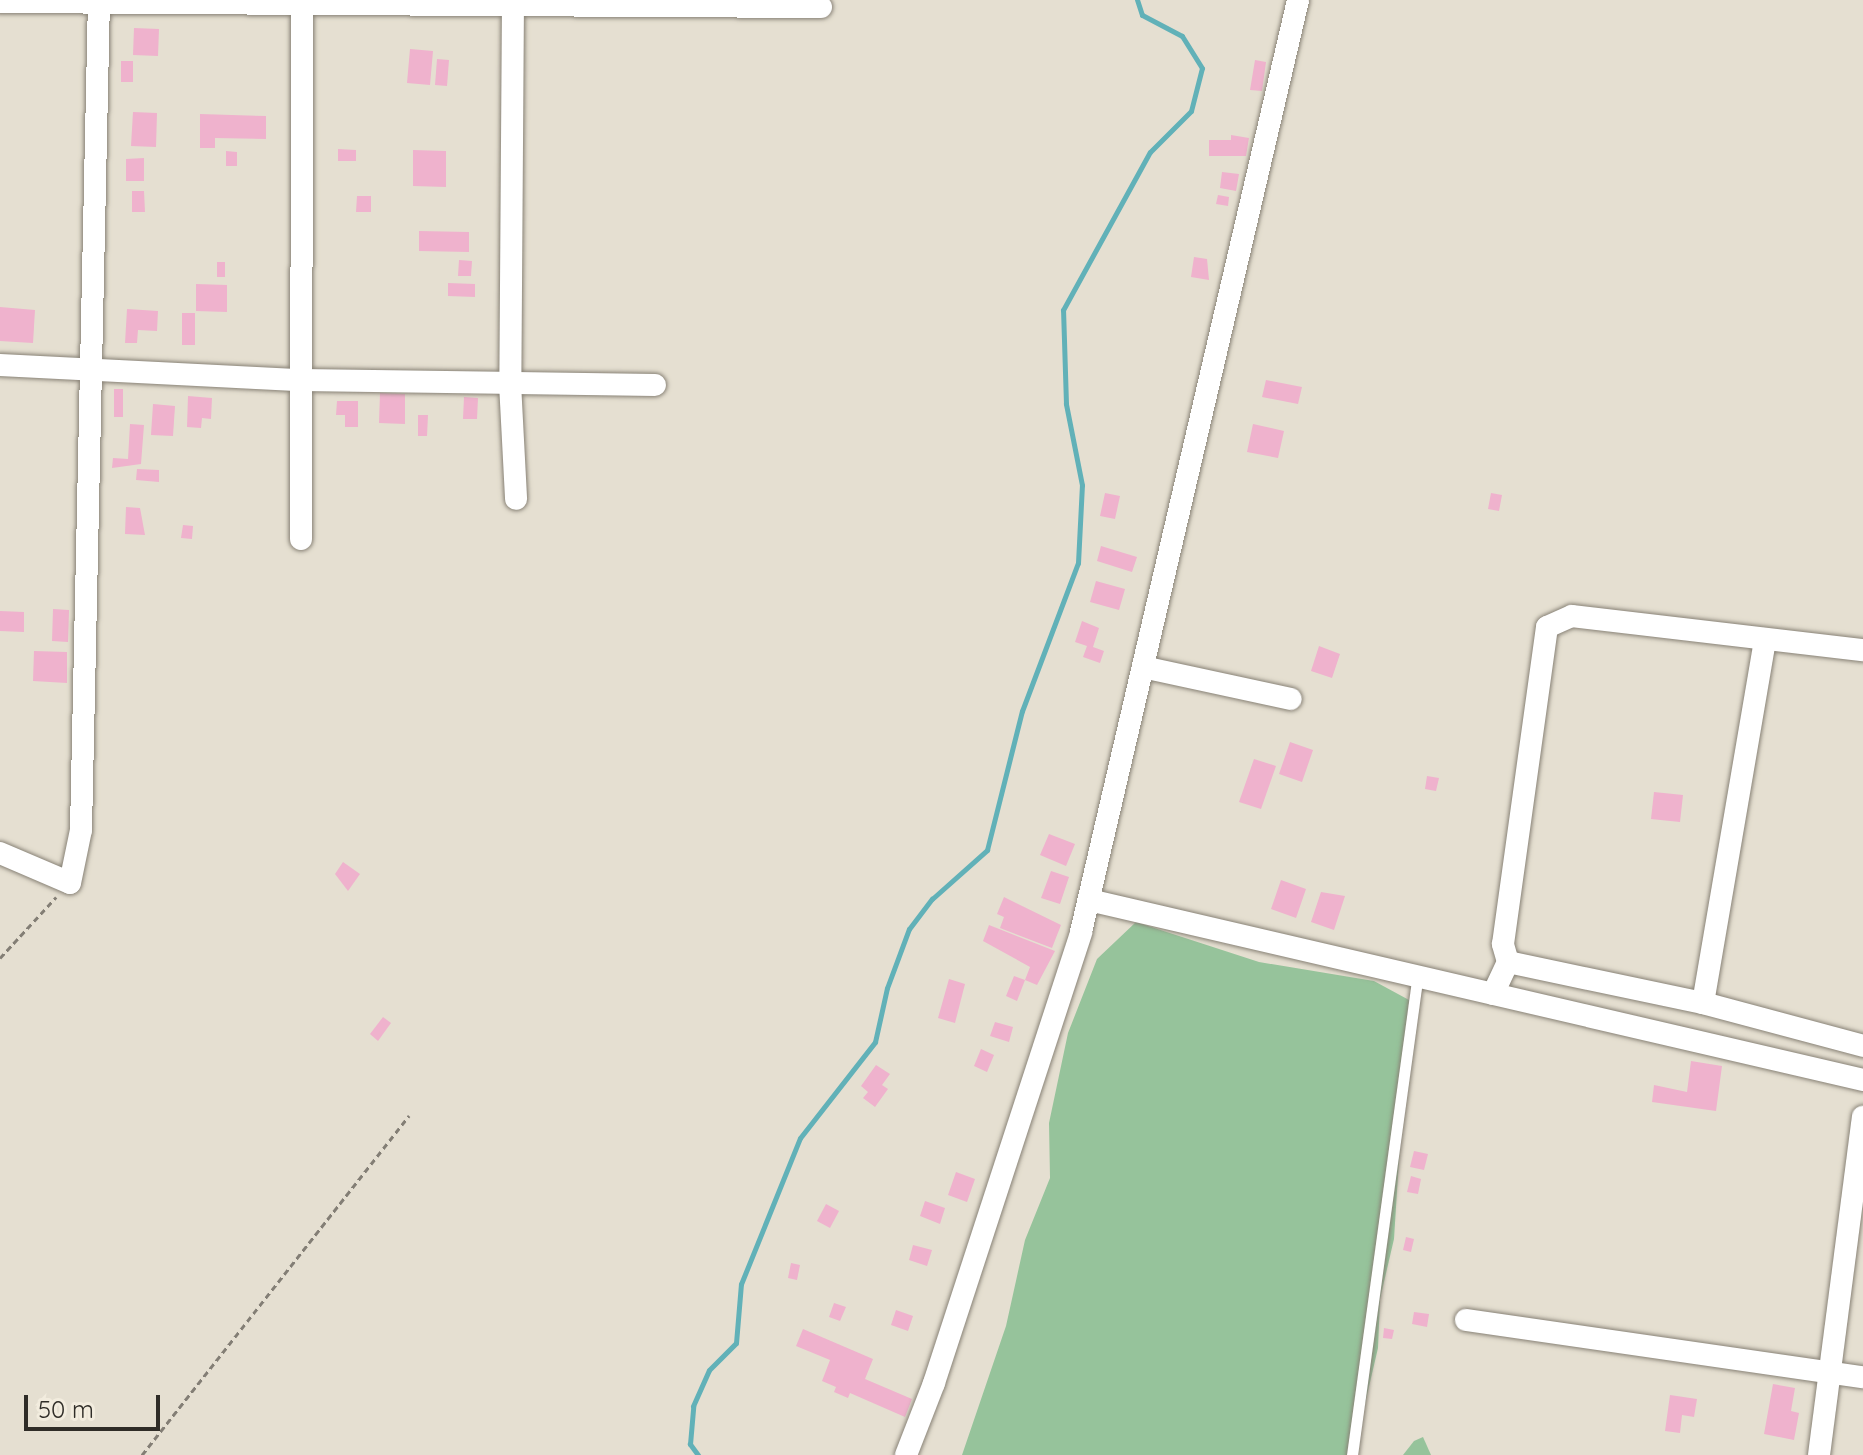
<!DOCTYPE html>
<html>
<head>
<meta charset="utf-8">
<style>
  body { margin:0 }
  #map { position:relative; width:1863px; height:1455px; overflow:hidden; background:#e5dfd1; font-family:Quicksand,sans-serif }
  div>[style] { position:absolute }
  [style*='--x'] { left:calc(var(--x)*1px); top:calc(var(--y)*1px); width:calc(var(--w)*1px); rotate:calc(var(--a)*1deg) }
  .green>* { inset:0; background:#96c39b }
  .stream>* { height:5px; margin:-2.5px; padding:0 2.5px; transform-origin:2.5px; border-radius:2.5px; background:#61b1b8 }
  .building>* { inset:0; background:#efb2cd }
  .path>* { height:3px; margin-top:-1.5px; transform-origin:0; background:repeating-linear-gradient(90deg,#837e75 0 6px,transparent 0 10px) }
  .roads { filter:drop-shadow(0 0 2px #888276) drop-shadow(0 0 2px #888276) }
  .service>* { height:11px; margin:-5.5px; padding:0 5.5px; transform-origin:5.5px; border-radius:5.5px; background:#fff }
  .minor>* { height:22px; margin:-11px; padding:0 11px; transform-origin:11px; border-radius:11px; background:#fff }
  span { translate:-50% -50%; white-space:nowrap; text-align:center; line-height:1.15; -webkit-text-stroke:6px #f2ecde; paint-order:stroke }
  .scale { position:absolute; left:24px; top:1395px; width:136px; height:36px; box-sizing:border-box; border:4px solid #2f2c27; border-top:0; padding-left:10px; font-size:24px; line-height:28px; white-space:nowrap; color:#2f2c27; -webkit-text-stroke:6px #f2ecde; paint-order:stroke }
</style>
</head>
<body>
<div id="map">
  <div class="green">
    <i style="clip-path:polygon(1136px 922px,1259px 962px,1374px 981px,1409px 1000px,1394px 1239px,1380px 1299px,1378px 1348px,1353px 1455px,962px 1455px,1006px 1326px,1025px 1240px,1050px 1178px,1049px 1123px,1068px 1033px,1097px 959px)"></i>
    <i style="clip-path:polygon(1423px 1437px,1431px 1455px,1403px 1455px,1414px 1441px)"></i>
  </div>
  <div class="stream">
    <i style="--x:698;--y:1455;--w:14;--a:-126"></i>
    <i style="--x:690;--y:1444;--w:38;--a:-85"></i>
    <i style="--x:693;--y:1406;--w:39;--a:-66"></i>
    <i style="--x:709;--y:1370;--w:38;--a:-45"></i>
    <i style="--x:736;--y:1343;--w:59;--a:-85.2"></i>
    <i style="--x:741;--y:1284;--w:157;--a:-68"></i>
    <i style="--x:800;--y:1138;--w:122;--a:-52"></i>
    <i style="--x:875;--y:1042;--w:55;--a:-77.5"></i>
    <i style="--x:887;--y:988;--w:63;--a:-69.6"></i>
    <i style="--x:909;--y:929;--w:38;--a:-53"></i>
    <i style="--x:932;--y:899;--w:74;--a:-41.7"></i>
    <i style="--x:987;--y:850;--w:143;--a:-75.9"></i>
    <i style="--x:1022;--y:711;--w:158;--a:-69.3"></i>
    <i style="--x:1078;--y:563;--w:78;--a:-87.1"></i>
    <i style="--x:1082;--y:485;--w:83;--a:-101.2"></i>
    <i style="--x:1066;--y:404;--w:94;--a:-91.8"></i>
    <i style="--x:1063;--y:310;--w:180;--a:-61.2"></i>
    <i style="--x:1150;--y:152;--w:58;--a:-45"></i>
    <i style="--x:1191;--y:111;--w:44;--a:-75.7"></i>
    <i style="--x:1202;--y:68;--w:38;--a:-122"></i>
    <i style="--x:1182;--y:36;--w:45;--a:-152.3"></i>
    <i style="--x:1142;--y:15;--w:16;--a:-108"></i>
  </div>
  <div class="building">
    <i style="clip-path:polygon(134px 28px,159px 29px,158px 56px,133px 55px)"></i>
    <i style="clip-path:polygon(410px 49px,433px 51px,430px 85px,407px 83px)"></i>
    <i style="clip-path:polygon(437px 59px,449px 60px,447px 86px,435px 85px)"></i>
    <i style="clip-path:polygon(1255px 60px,1266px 62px,1262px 91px,1250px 90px)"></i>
    <i style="clip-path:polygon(121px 61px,133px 61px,133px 82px,121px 82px)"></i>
    <i style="clip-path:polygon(133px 112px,157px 113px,156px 147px,131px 146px)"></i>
    <i style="clip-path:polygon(200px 114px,266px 116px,266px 139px,215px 138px,215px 148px,200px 148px)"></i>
    <i style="clip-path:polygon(1231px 135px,1249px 138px,1246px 156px,1209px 156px,1209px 140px,1231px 140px)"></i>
    <i style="clip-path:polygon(338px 149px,356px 150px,356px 161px,338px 161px)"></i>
    <i style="clip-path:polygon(413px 150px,446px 151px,446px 187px,413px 186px)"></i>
    <i style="clip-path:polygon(226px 151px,237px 152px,237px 166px,226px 166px)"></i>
    <i style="clip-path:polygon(144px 158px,144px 181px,126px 181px,126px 159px)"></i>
    <i style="clip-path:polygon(1222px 172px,1239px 174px,1236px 191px,1220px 188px)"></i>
    <i style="clip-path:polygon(132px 191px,144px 191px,145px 212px,132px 212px)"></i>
    <i style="clip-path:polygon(1218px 195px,1229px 197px,1228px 206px,1216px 204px)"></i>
    <i style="clip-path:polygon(357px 196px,371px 196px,371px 212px,356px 212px)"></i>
    <i style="clip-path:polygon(419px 231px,469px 232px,469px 252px,419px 251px)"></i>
    <i style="clip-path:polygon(1194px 257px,1207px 259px,1209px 280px,1191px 277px)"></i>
    <i style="clip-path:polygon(459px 260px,472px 261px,471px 276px,458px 276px)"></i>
    <i style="clip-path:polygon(217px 262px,225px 262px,225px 277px,217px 277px)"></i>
    <i style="clip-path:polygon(448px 283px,475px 284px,475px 297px,448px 296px)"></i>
    <i style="clip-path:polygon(196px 284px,227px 285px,227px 312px,196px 311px)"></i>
    <i style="clip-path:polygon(0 307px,35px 310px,33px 343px,0 341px)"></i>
    <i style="clip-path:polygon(127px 309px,158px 311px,157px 331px,138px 330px,137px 343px,125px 343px)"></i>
    <i style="clip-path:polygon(182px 313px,195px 313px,195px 345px,182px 345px)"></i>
    <i style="clip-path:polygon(1266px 380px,1302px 387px,1298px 404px,1262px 397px)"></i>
    <i style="clip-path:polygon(114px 389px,123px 389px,123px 417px,114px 417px)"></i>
    <i style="clip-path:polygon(380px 393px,405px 394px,405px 424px,379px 423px)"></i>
    <i style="clip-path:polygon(188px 396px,212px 398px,211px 419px,202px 418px,201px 428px,187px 427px)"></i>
    <i style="clip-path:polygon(464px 397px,478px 398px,477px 419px,463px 419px)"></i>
    <i style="clip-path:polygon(337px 401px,358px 401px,358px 427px,345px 427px,345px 415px,336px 415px)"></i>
    <i style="clip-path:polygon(153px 404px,175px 406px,173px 436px,151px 435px)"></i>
    <i style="clip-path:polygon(418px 415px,428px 415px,427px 436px,418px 436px)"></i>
    <i style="clip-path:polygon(130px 424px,144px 425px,141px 464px,112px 468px,113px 458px,128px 459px)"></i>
    <i style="clip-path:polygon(1253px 424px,1284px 431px,1278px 458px,1247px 452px)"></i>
    <i style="clip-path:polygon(137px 469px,159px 470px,159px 482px,136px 480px)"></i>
    <i style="clip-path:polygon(1105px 493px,1120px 496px,1115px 519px,1100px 516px)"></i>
    <i style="clip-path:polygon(1491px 493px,1502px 495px,1499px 511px,1488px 509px)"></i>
    <i style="clip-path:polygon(126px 507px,140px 508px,145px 535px,125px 534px)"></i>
    <i style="clip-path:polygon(183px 525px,193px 526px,192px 539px,181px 538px)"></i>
    <i style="clip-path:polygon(1101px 546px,1137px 557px,1132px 572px,1097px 561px)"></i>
    <i style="clip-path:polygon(1096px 581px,1125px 589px,1119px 610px,1090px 602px)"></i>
    <i style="clip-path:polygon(53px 609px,69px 610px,68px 642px,52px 641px)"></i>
    <i style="clip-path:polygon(0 611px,24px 612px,24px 632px,0 631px)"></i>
    <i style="clip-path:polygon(1082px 621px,1099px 628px,1093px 647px,1104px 651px,1100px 663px,1083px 657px,1087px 646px,1075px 642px)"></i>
    <i style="clip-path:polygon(1319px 646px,1340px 654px,1332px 678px,1311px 671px)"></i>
    <i style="clip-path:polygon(34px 651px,67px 652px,67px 683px,33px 681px)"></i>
    <i style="clip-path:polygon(1290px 742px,1313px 750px,1302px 782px,1279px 774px)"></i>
    <i style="clip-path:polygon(1254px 759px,1276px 766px,1261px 809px,1239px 802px)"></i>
    <i style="clip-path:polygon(1427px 776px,1439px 778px,1436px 791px,1425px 789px)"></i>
    <i style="clip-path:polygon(1654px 792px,1683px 795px,1680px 822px,1651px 819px)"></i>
    <i style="clip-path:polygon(1049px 834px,1075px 844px,1066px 866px,1040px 855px)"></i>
    <i style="clip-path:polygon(343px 862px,360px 874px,348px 891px,335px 874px)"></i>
    <i style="clip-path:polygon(1051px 871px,1069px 877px,1060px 904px,1041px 898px)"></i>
    <i style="clip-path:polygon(1281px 880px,1306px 889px,1296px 918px,1271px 909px)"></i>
    <i style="clip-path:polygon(1321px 892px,1345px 896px,1334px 930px,1311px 922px)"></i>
    <i style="clip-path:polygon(1004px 897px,1061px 925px,1052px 948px,1000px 928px,1004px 917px,997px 914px)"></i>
    <i style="clip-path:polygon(989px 925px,1055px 951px,1037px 985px,1025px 980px,1030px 967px,983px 941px)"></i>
    <i style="clip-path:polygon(1014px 976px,1025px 980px,1017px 1001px,1006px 996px)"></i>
    <i style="clip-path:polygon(949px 979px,965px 984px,955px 1023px,938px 1018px)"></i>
    <i style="clip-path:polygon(383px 1017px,391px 1023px,378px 1041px,370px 1034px)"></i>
    <i style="clip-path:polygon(995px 1022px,1013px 1027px,1009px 1042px,990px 1036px)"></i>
    <i style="clip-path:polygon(981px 1049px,994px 1055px,987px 1072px,974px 1066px)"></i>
    <i style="clip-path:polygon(1691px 1061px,1722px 1066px,1716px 1111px,1652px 1102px,1654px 1085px,1687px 1092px)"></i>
    <i style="clip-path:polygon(876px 1065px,890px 1074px,882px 1085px,888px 1089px,875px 1107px,863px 1098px,868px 1092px,861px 1086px)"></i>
    <i style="clip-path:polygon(1414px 1151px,1428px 1154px,1424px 1170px,1410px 1167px)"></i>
    <i style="clip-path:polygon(956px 1172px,975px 1179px,967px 1202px,948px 1195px)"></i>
    <i style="clip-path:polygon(1411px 1176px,1421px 1179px,1418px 1194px,1407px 1192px)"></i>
    <i style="clip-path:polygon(925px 1201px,945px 1208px,940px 1224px,920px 1216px)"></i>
    <i style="clip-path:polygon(826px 1204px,839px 1211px,830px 1228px,817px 1221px)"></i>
    <i style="clip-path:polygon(1406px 1237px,1414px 1239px,1411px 1252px,1403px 1250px)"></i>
    <i style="clip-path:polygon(913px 1245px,932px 1250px,927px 1266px,909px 1260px)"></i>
    <i style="clip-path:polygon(791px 1263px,800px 1265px,797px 1280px,788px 1278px)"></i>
    <i style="clip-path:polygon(834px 1303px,846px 1307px,840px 1321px,829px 1317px)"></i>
    <i style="clip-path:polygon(896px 1310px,913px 1316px,908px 1331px,891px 1325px)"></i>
    <i style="clip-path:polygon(1414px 1312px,1429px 1314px,1427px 1327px,1412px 1324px)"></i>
    <i style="clip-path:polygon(1384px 1328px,1394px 1330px,1392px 1339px,1383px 1338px)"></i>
    <i style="clip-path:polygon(803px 1329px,873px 1359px,865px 1379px,912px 1399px,905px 1417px,850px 1393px,848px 1398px,834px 1392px,836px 1387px,822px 1381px,830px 1360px,796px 1346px)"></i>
    <i style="clip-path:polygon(1773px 1384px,1795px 1388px,1791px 1411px,1799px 1413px,1794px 1440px,1764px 1434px)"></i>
    <i style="clip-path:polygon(1670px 1395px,1697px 1399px,1694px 1417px,1682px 1415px,1680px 1433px,1665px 1431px)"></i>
  </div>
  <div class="path">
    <i style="--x:0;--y:958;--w:83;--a:-47.4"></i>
    <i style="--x:142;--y:1455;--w:432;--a:-51.8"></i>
  </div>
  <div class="roads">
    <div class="service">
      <i style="--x:1352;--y:1455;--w:484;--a:-82.2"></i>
    </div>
    <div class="minor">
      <i style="--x:513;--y:0;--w:383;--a:90.4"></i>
      <i style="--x:510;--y:383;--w:116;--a:87"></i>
      <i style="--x:0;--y:2;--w:821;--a:0.35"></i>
      <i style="--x:0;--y:365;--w:301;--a:2.9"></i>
      <i style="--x:301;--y:380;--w:354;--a:0.8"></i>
      <i style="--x:301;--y:539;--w:539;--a:-89.89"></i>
      <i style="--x:1143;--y:667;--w:151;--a:12.2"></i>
      <i style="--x:0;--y:853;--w:76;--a:23.2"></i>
      <i style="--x:70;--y:883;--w:54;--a:-78.3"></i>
      <i style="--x:81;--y:830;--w:830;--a:-88.76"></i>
      <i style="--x:1089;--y:900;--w:795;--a:13.09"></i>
      <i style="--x:1508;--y:962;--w:199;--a:11.9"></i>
      <i style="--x:1703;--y:1003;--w:166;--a:15"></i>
      <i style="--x:1493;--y:994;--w:35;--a:-65"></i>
      <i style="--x:1508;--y:962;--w:19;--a:-106"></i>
      <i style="--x:1503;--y:944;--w:320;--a:-82.1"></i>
      <i style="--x:1547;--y:627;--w:27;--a:-24"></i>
      <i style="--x:1572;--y:616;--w:293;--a:6.7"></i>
      <i style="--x:1703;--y:1003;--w:369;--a:-80.3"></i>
      <i style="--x:1466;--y:1320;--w:401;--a:8.2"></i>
      <i style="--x:906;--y:1455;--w:77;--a:-68.7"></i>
      <i style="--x:934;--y:1383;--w:474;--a:-71.9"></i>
      <i style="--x:1081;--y:932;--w:957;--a:-76.89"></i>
      <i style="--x:1819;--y:1455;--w:341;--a:-82.6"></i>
    </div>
  </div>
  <div class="scale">50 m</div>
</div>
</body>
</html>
